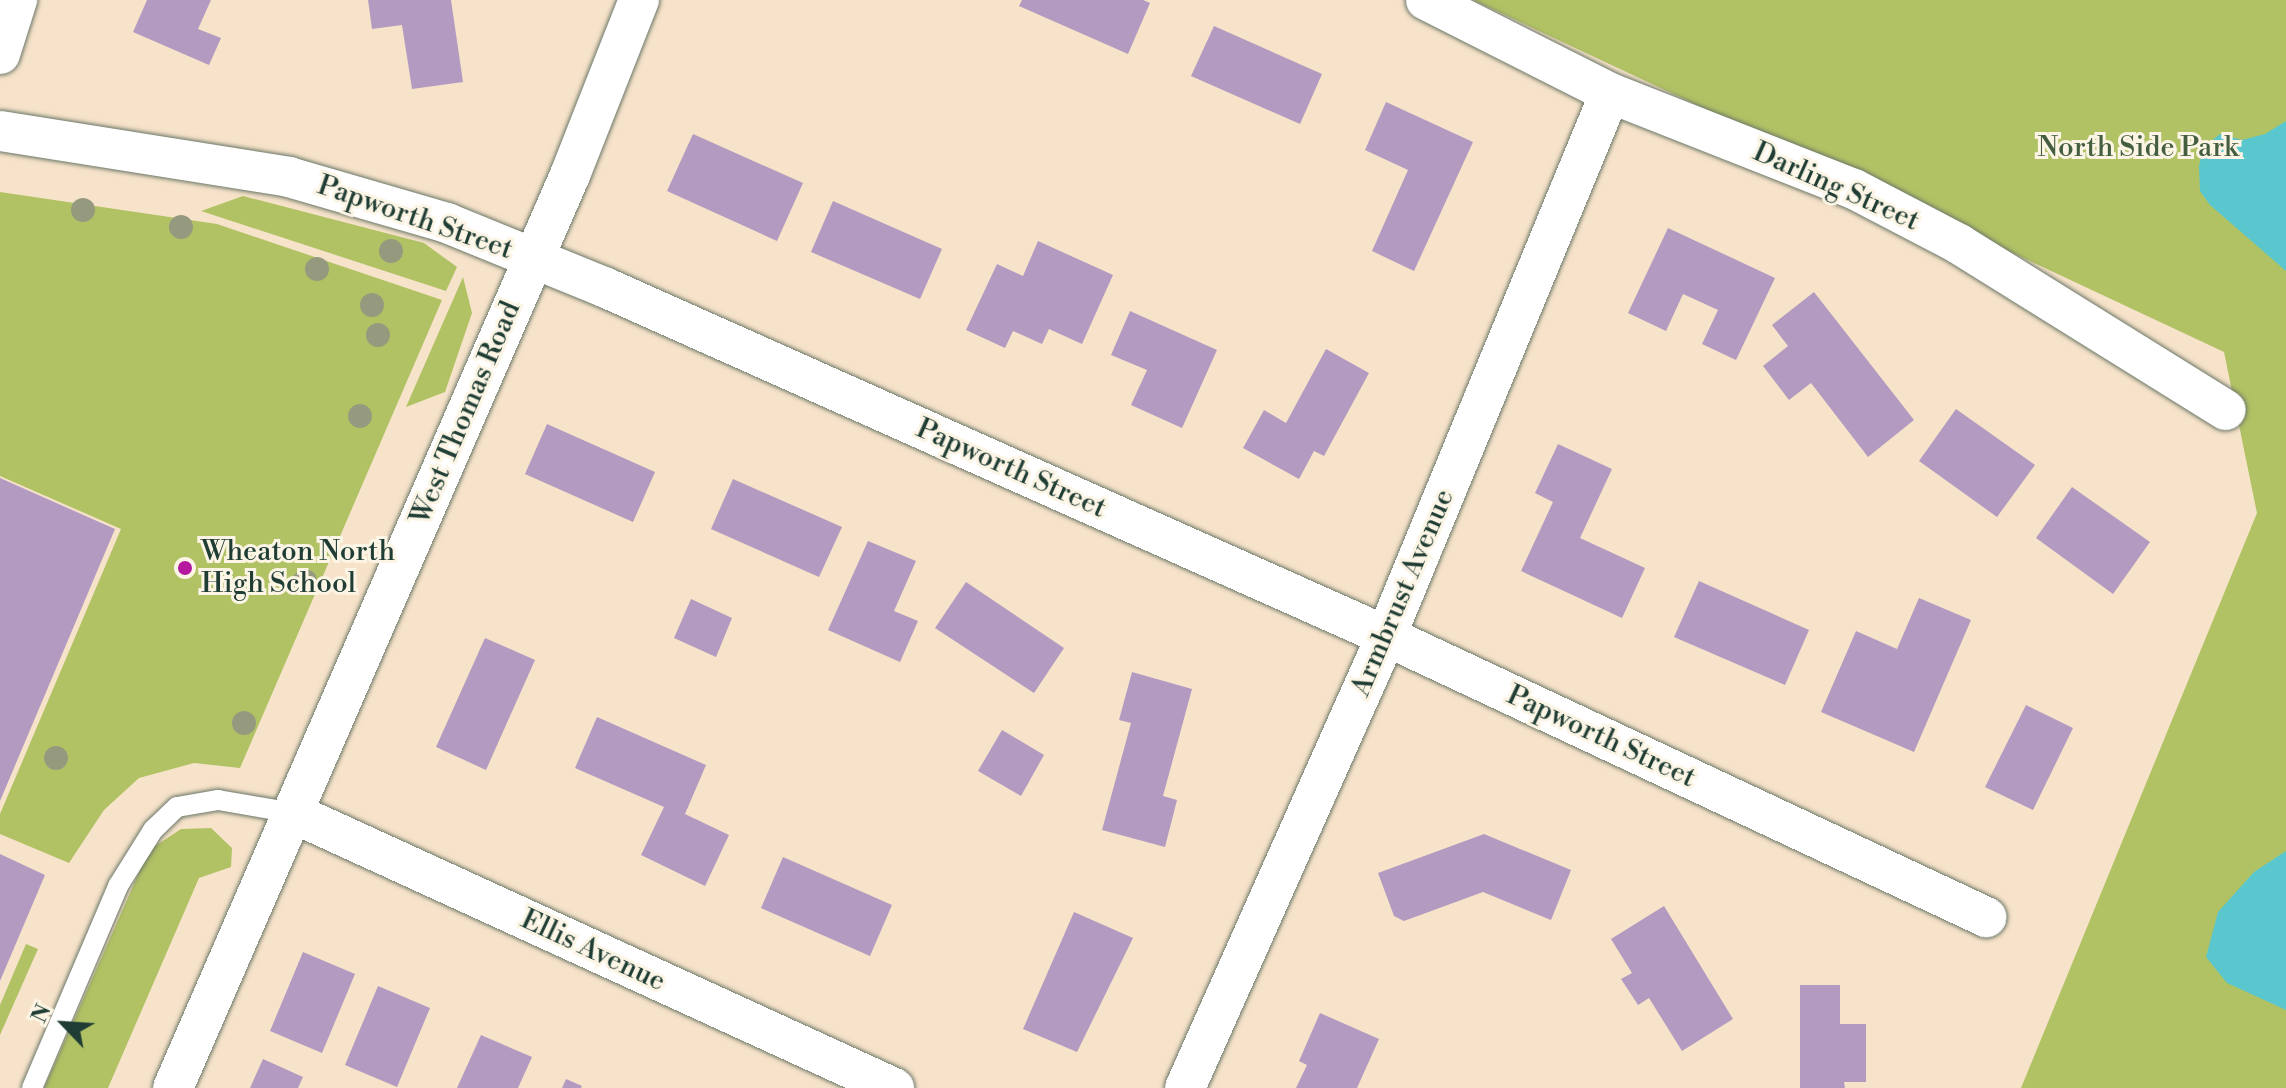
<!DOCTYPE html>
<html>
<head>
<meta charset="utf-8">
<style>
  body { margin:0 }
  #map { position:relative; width:2286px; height:1088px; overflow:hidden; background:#f7e3ca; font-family:"Libre Bodoni",serif }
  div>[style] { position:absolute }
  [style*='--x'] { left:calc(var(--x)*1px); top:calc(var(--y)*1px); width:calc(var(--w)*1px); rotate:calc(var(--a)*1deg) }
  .green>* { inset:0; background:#b1c265 }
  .water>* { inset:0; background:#59c7cd }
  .building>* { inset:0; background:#b39ac0 }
  .roads { filter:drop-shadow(0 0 2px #6b7768) drop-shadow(0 0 2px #6b7768) }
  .lane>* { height:20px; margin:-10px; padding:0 10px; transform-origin:10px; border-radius:10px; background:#fff }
  .street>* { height:40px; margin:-20px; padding:0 20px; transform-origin:20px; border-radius:20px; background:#fff }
  .trees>* { width:24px; height:24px; margin:-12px; border-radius:50%; background:#959a7e }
  .dots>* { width:22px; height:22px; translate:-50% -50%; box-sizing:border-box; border:4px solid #fcf5e5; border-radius:50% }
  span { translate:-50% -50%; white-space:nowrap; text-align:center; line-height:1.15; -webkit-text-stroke:6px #fcf5e5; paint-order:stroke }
  .park-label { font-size:28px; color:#445e40 }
  .street-label { font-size:28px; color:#1f3d34 }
  .poi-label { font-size:28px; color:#1f3d34 }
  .left { translate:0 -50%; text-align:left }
  .north { position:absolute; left:24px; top:984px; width:80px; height:80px; -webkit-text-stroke:6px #fcf5e5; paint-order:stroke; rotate:295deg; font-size:22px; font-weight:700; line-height:32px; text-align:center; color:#1f3d34 }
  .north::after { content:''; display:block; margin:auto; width:28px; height:36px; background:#1f3d34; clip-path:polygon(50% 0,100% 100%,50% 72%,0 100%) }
</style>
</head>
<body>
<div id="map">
  <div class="green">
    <i style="clip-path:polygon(1473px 0,2286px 0,2286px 1088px,2021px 1088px,2257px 513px,2224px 352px)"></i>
    <i style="clip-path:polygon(0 192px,217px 224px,442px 300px,240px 768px,194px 763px,139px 778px,104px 810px,69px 863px,0 834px,0 814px,121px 529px,0 476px)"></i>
    <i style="clip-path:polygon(243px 196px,424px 243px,457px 267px,446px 291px,201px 211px)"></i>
    <i style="clip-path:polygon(463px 277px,472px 313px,445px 392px,406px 407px)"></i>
    <i style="clip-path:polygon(211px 828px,232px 848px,231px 867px,199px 878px,108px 1088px,44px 1088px,149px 850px,181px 829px)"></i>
    <i style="clip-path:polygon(26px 944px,38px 949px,0 1035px,0 1005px)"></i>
  </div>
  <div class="water">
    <i style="clip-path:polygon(2286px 121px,2286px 271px,2210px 205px,2200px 191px,2199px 166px,2203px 148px,2220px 134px,2242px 140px,2265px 134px)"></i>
    <i style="clip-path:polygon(2286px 851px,2286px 1010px,2227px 983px,2206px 957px,2218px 912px,2254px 872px)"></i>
  </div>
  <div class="building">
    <i style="clip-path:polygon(147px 0,211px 0,198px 29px,221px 38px,209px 65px,133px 32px)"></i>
    <i style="clip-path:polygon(368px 0,451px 0,463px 82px,412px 89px,402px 25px,372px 29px)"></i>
    <i style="clip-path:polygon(1022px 0,1143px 0,1150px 3px,1128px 54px,1019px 6px)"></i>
    <i style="clip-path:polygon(1214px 26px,1322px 74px,1300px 124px,1191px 76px)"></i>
    <i style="clip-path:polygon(1386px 102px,1473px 142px,1414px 271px,1372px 251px,1408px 170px,1365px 150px)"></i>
    <i style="clip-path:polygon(693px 134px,803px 183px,777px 241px,667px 191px)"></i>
    <i style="clip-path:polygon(833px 201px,942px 249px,920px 299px,811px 252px)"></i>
    <i style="clip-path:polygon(1668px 228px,1775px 278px,1736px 360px,1702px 344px,1718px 310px,1683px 294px,1666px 331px,1628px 313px)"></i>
    <i style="clip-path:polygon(1038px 241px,1113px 275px,1082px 344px,1049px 329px,1042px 344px,1013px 331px,1005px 348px,966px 330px,997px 264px,1023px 276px)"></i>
    <i style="clip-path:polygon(1814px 292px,1914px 420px,1868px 457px,1811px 383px,1789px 400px,1763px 366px,1788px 346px,1772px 325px)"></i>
    <i style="clip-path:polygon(1130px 311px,1217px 350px,1182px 428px,1131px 405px,1147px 370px,1111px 355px)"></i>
    <i style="clip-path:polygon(1326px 349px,1369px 373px,1324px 456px,1314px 451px,1299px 479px,1243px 448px,1264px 410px,1286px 423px)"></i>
    <i style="clip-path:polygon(1956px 409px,2035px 465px,1997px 517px,1919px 461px)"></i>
    <i style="clip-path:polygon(547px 424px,655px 472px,633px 522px,525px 474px)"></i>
    <i style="clip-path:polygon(1558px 444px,1612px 469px,1580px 538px,1645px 568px,1622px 618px,1521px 571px,1553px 502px,1535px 493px)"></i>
    <i style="clip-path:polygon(0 478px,115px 529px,0 801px)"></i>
    <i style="clip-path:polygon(733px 479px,842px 527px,819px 577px,711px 529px)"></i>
    <i style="clip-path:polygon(2072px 487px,2150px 542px,2113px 594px,2036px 538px)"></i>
    <i style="clip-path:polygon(868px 541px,916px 561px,894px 611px,918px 621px,900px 662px,828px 630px)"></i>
    <i style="clip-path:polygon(1699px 581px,1809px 630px,1785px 685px,1674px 637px)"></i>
    <i style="clip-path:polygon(966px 582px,1064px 648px,1034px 693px,935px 628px)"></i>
    <i style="clip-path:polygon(1919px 598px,1971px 620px,1914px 752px,1821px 712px,1856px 631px,1897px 649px)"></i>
    <i style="clip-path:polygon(691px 599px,732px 618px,716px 657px,674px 638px)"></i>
    <i style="clip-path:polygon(485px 638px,535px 660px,486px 770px,436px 747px)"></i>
    <i style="clip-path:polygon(1132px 672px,1192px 689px,1163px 796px,1177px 800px,1165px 847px,1102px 830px,1131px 723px,1119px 720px)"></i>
    <i style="clip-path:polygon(2026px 705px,2073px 728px,2033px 810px,1985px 787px)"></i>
    <i style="clip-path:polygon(597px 717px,706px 765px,685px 814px,729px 835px,705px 886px,641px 855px,664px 807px,575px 768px)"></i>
    <i style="clip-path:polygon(1002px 730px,1044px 755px,1021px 796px,978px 771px)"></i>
    <i style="clip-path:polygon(1484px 834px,1571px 870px,1551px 920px,1483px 892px,1404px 921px,1394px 916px,1378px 873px)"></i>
    <i style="clip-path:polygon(0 854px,45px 875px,0 981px)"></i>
    <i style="clip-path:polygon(783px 857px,892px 905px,870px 956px,761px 908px)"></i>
    <i style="clip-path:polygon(1664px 906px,1733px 1019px,1682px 1051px,1649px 998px,1638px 1005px,1621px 979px,1632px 973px,1611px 939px)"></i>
    <i style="clip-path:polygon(1074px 912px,1133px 938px,1077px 1052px,1023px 1029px)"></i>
    <i style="clip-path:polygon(303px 952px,355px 974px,322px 1053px,270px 1031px)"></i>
    <i style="clip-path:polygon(1800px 985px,1840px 985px,1840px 1024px,1866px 1024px,1866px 1082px,1844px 1082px,1845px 1088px,1800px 1088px)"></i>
    <i style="clip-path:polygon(378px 986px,430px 1008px,397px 1087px,345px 1065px)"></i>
    <i style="clip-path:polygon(1320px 1013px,1379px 1039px,1357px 1088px,1296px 1088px,1307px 1065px,1299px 1061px)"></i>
    <i style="clip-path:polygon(481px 1035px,532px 1057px,518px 1088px,457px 1088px)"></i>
    <i style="clip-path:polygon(263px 1059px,303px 1077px,298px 1088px,250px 1088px)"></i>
    <i style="clip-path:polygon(566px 1079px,582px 1086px,581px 1088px,562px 1088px)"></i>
  </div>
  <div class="roads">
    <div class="lane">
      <i style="--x:32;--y:1088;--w:220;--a:-66.9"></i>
      <i style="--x:118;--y:886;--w:66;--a:-58"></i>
      <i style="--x:153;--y:830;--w:33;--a:-44"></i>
      <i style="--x:177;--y:807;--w:42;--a:-9.7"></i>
      <i style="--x:218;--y:800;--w:76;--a:9.8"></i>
    </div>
    <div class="street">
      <i style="--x:1426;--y:0;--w:206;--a:26.8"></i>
      <i style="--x:1610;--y:93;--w:262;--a:21.5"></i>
      <i style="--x:1854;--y:189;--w:119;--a:27.6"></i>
      <i style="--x:1959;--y:244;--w:314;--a:31.9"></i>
      <i style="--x:0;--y:54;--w:57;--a:-72.5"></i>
      <i style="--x:0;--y:131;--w:293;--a:9"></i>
      <i style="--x:289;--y:177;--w:165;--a:16.2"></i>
      <i style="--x:447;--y:223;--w:170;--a:22.2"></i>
      <i style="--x:604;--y:287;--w:856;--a:24.05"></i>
      <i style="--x:1386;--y:636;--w:663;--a:25.1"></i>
      <i style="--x:293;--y:813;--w:661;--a:24.59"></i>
      <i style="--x:173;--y:1088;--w:996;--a:-66.5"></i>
      <i style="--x:570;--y:175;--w:188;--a:-68.5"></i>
      <i style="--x:1185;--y:1088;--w:495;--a:-66"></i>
      <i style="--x:1386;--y:636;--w:587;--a:-67.58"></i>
    </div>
  </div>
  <div class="trees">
    <i style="left:83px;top:210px"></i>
    <i style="left:181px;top:227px"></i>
    <i style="left:391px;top:251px"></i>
    <i style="left:317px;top:269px"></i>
    <i style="left:372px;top:305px"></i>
    <i style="left:378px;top:335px"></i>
    <i style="left:360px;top:416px"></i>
    <i style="left:305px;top:581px"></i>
    <i style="left:244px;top:723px"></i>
    <i style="left:56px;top:758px"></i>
  </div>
  <div class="dots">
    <i style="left:185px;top:568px;background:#b5179e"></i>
  </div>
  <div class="park-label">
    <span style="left:2138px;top:148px">North Side Park</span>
  </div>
  <div class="street-label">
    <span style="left:1836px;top:187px;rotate:24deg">Darling Street</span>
    <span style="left:415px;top:218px;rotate:19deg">Papworth Street</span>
    <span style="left:466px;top:413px;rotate:-67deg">West Thomas Road</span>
    <span style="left:1011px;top:469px;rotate:24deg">Papworth Street</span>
    <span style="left:1403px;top:593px;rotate:-67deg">Armbrust Avenue</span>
    <span style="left:1601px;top:737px;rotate:25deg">Papworth Street</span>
    <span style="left:593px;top:951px;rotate:25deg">Ellis Avenue</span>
  </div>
  <div class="poi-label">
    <span class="left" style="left:201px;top:568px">Wheaton North<br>High School</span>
  </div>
  <div class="north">N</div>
</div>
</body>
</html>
